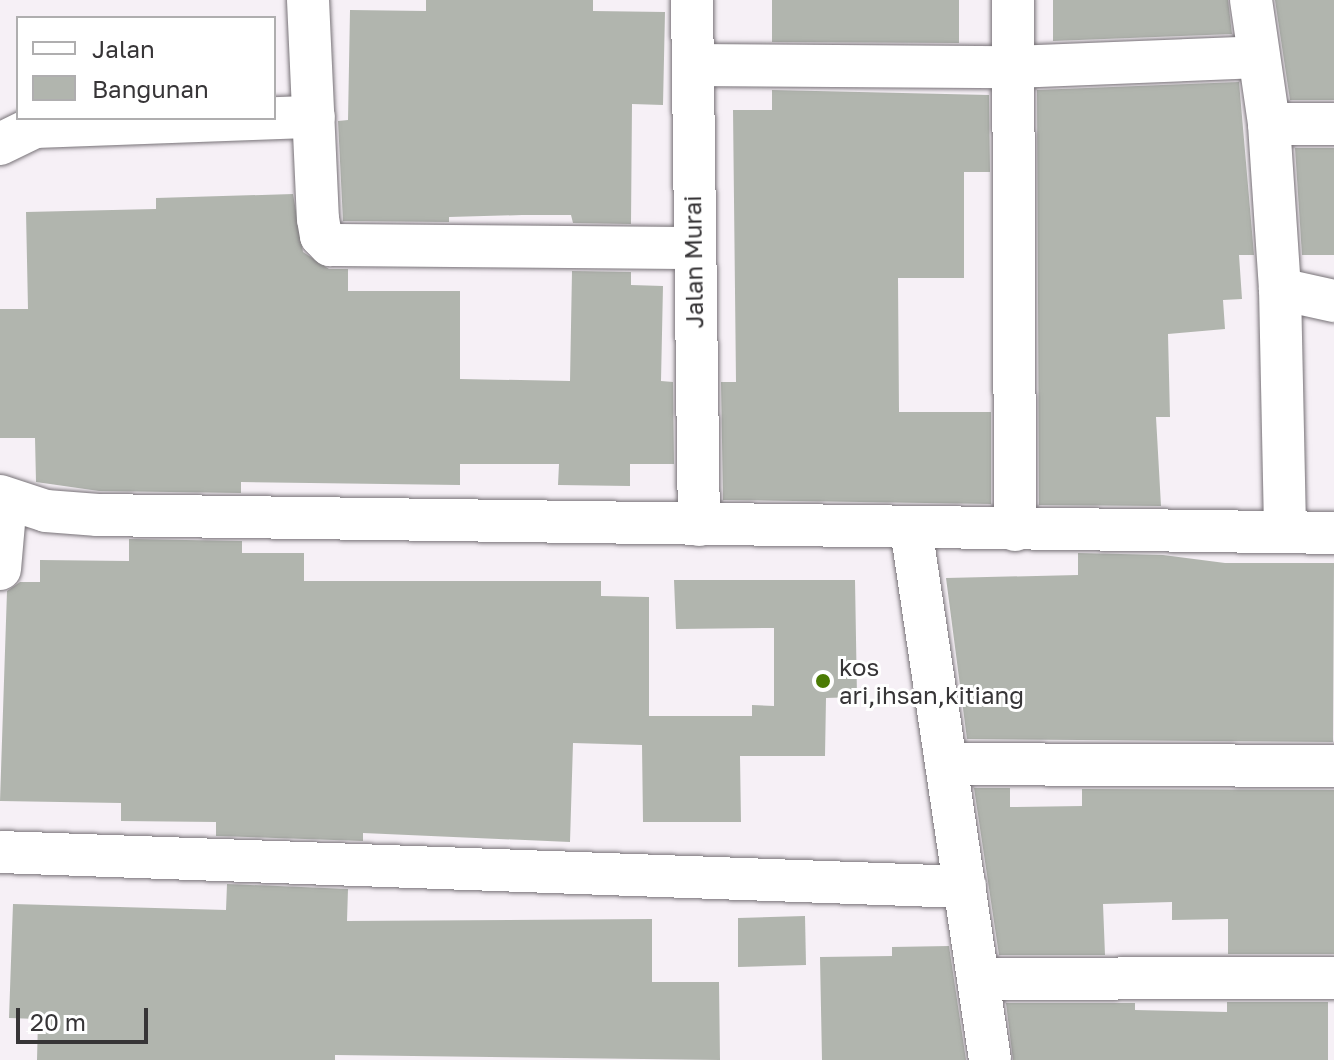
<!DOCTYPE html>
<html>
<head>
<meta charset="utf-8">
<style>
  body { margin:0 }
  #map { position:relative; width:1334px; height:1060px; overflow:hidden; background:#f6f0f6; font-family:"Golos Text",sans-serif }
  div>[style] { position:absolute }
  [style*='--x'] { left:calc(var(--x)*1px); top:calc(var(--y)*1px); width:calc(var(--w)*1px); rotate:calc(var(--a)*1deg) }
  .building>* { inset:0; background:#b1b5ae }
  .roads { filter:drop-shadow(0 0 2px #777277) drop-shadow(0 0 2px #777277) }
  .minor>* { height:42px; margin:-21px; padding:0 21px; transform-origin:21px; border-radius:21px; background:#fff }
  .dots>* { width:22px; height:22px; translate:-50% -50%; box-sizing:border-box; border:4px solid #fff; border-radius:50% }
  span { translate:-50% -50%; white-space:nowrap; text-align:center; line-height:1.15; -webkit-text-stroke:6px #fff; paint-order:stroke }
  .street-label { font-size:24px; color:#373537 }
  .poi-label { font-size:24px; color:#373537 }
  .left { translate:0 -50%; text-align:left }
  .legend { position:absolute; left:16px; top:16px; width:260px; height:104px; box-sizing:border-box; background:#fff; border:2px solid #afaeaf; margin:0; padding:10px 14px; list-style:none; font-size:24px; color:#373537 }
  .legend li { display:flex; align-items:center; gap:16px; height:40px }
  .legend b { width:40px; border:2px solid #afaeaf }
  .scale { position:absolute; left:16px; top:1008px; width:132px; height:36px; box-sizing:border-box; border:4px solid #373537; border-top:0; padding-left:10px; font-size:24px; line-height:28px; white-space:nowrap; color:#373537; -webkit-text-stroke:6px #fff; paint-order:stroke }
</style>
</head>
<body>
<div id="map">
  <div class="building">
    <i style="clip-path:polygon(426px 0,593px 0,593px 11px,665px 12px,663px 105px,632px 104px,631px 224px,573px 223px,571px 215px,522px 215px,449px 217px,449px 222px,343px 221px,338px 121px,348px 120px,350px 10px,426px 11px)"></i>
    <i style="clip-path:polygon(772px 0,959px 0,959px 43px,772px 42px)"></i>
    <i style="clip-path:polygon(1053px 0,1228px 0,1232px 34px,1053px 41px)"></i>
    <i style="clip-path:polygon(1275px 0,1334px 0,1334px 100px,1290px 100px)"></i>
    <i style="clip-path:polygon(1239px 82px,1254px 255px,1239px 255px,1242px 299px,1223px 300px,1225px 329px,1168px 334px,1170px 417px,1156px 417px,1161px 506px,1039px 505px,1037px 90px)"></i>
    <i style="clip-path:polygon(772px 90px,989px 95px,990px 172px,964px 172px,964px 278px,898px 278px,899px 412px,991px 412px,991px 504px,723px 500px,721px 382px,736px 382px,733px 110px,772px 110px)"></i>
    <i style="clip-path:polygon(1295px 148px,1334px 148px,1334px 255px,1302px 255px)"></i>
    <i style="clip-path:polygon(293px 194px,303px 252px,329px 269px,348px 269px,348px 291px,460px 291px,460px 379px,570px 381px,572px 271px,631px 272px,631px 285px,663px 286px,661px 381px,673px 382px,674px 464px,630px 464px,630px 486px,558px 485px,559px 464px,460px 464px,460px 485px,241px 482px,241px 493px,99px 491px,36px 482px,35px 438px,0 438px,0 309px,28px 309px,26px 212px,156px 209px,156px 198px)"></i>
    <i style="clip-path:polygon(129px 539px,242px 541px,242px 553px,304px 553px,304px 581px,601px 581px,601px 596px,649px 597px,649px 716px,752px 716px,752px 705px,774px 706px,774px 628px,676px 629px,674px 580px,855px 580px,857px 697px,826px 698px,825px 756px,740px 756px,741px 822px,643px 822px,642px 745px,573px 743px,570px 842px,363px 833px,363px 841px,216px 836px,216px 822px,121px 821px,121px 803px,0 801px,7px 591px,20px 582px,40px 582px,40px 560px,129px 561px)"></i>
    <i style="clip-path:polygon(1078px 553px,1163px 555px,1225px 563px,1334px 563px,1333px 742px,967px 739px,946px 578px,1078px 575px)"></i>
    <i style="clip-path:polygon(974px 788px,1010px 788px,1010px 807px,1082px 806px,1082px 789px,1334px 790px,1334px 954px,1228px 954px,1228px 919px,1172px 920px,1172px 902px,1103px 904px,1105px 955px,999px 955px)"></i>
    <i style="clip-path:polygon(227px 884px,348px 889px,347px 921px,652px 919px,652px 982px,719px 982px,720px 1060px,335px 1055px,335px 1060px,37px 1060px,38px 1019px,9px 1018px,13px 904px,226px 910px)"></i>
    <i style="clip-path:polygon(805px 916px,806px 965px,738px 967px,738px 918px)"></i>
    <i style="clip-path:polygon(949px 946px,966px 1060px,822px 1060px,820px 957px,892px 956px,892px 947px)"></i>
    <i style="clip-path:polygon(1227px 1002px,1328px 1002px,1328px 1060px,1013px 1060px,1006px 1003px,1135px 1003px,1135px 1010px,1227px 1012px)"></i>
  </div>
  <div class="roads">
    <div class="minor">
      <i style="--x:308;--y:0;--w:219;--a:87.4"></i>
      <i style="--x:318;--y:219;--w:17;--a:80"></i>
      <i style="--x:321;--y:236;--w:13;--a:45"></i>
      <i style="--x:330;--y:245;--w:361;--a:0.5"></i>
      <i style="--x:692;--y:0;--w:525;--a:89.24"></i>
      <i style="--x:1013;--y:0;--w:530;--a:89.78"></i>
      <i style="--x:1251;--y:0;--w:125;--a:81.7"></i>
      <i style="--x:1269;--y:124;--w:165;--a:86.2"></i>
      <i style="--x:1280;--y:289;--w:243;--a:88.8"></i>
      <i style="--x:693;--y:65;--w:320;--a:0.4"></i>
      <i style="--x:1013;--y:67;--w:246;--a:-2.3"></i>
      <i style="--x:1269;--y:124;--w:65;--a:0"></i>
      <i style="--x:0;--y:144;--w:39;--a:-26"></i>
      <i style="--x:35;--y:127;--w:279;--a:-2.1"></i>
      <i style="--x:1280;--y:289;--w:55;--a:12.5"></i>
      <i style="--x:0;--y:496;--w:48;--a:18.1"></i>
      <i style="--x:46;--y:511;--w:52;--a:4.4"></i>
      <i style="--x:98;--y:515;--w:1236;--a:0.83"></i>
      <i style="--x:911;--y:528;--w:538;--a:81.55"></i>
      <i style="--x:0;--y:569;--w:69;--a:-85"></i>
      <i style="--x:947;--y:764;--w:387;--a:0.3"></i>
      <i style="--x:0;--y:852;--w:966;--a:2.08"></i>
      <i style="--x:978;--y:979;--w:356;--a:-0.2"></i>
    </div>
  </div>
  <div class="dots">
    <i style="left:823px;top:681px;background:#4b7b04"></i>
  </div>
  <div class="street-label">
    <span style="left:693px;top:262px;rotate:-91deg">Jalan Murai</span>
  </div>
  <div class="poi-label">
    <span class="left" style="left:839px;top:681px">kos<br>ari,ihsan,kitiang</span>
  </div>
  <ul class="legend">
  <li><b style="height:10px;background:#fff"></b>Jalan</li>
  <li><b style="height:22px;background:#b1b5ae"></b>Bangunan</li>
  </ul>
  <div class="scale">20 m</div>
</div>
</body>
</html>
